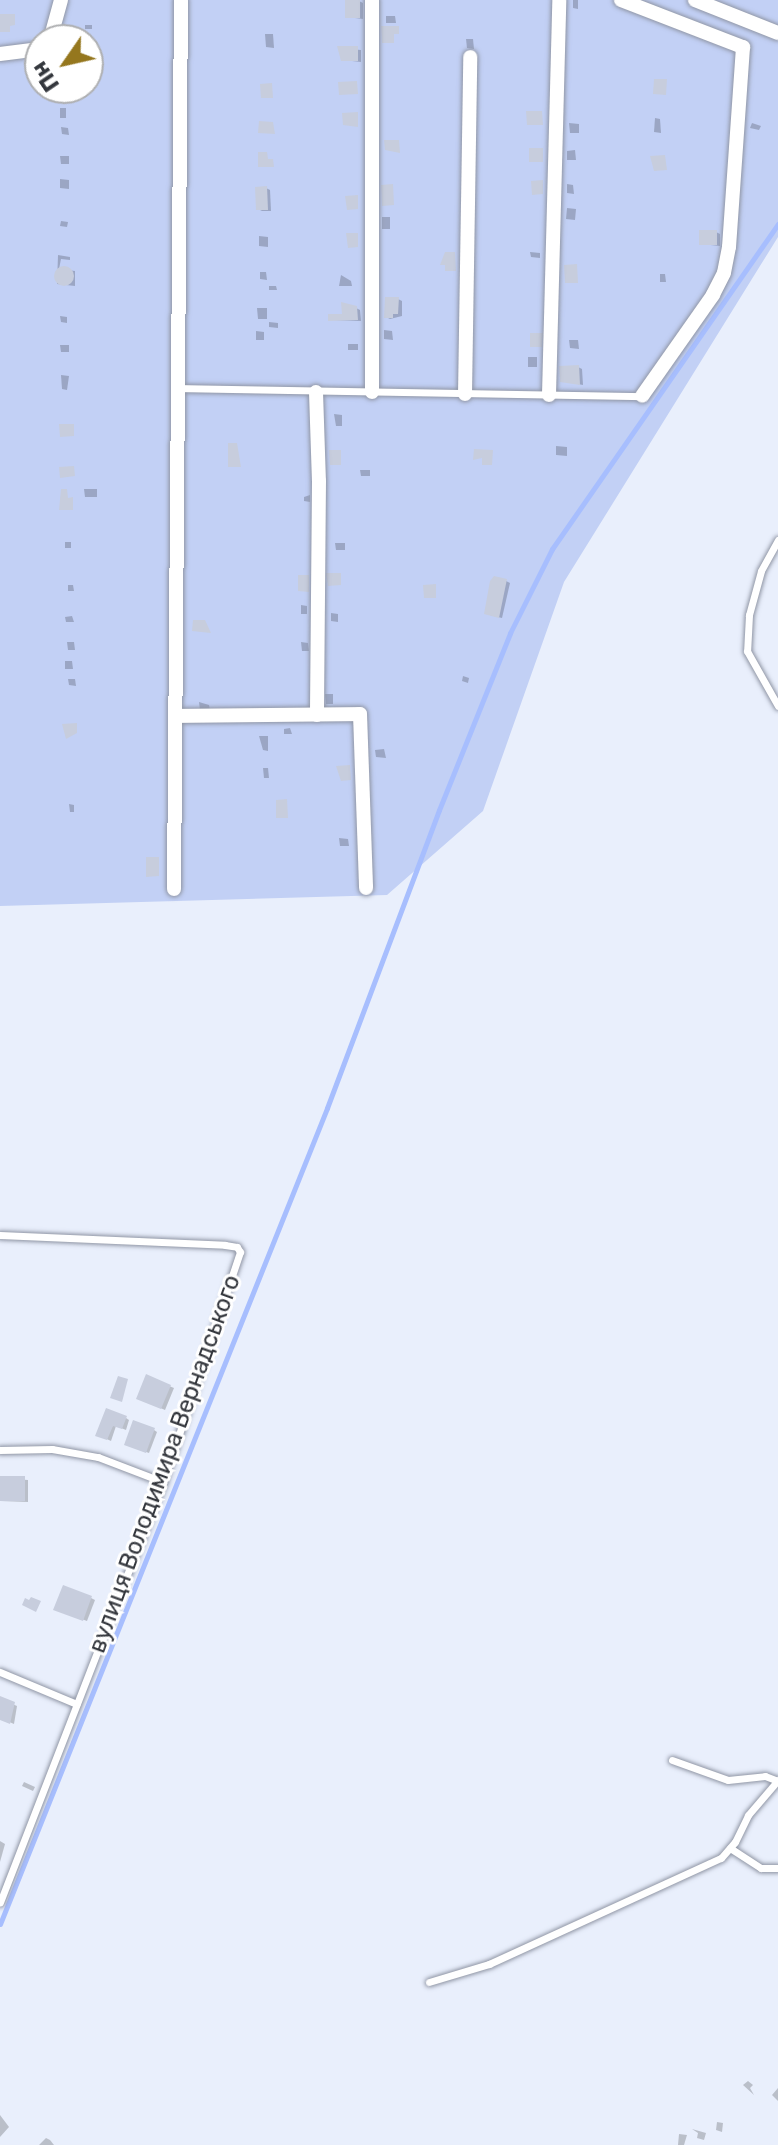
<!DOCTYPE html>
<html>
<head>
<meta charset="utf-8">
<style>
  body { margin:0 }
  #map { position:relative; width:778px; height:2145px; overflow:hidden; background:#e9effc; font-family:Rubik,sans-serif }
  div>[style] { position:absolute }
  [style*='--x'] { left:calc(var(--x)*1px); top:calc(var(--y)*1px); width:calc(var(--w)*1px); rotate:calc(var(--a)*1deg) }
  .green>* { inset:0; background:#c2d0f5 }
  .shadow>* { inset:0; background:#0003 }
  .stream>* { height:5px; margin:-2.5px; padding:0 2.5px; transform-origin:2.5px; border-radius:2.5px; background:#a7befe }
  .building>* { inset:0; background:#c7cddd }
  .round { border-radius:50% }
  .roads { filter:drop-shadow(0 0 2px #9096a5) drop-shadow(0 0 2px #9096a5) }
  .service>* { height:7px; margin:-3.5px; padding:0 3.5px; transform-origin:3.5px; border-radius:3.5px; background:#fff }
  .minor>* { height:14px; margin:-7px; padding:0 7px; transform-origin:7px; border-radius:7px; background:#fff }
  span { translate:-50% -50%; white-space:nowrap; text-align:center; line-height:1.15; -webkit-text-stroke:6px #fff; paint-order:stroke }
  .street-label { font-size:24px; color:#34373d }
  .north { position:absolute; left:24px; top:24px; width:80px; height:80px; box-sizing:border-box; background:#fff; border:2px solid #aeafb1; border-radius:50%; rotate:236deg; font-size:22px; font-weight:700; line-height:32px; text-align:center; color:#34373d }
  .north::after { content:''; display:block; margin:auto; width:28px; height:36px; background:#95771e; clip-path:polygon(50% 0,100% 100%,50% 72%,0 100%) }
</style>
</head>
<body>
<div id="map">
  <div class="green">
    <i style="clip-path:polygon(evenodd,0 0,778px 0,778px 237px,564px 582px,483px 811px,387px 895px,0 906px,0 0,40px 40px,88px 40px,88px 88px,40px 88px,40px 40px)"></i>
  </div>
  <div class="shadow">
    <i style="clip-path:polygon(573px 0,578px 0,578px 9px,573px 8px)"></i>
    <i style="clip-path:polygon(359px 1px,363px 3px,363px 19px,347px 17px)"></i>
    <i style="clip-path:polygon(386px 16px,395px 16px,396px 23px,386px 23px)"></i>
    <i style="clip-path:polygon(85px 25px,92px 25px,92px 29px,85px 29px)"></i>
    <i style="clip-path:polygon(69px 34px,80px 34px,80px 40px,68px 40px)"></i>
    <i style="clip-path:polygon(265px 34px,273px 34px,274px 48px,266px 47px)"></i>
    <i style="clip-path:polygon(466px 39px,473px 39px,474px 49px,467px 48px)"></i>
    <i style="clip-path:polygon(339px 48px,361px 50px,361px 62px,343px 60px)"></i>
    <i style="clip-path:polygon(76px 91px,85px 92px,85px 96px,76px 96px)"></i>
    <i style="clip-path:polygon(60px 108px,66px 108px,66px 118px,60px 118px)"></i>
    <i style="clip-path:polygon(655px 118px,660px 119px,661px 133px,654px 132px)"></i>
    <i style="clip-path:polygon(569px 123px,579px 124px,579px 133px,570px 133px)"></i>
    <i style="clip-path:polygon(752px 123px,761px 126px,759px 130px,750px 128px)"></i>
    <i style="clip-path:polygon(61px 127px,68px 128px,69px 135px,62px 134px)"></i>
    <i style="clip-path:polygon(575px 150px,576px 160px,567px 160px,567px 151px)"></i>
    <i style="clip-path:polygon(60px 156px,69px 156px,69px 164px,61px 164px)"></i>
    <i style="clip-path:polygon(60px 179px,69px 180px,69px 189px,60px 188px)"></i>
    <i style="clip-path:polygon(567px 184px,573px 185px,574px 194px,567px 193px)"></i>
    <i style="clip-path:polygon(266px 188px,270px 190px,271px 211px,262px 211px,258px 209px)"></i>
    <i style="clip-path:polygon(567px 208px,576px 209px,575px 220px,566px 219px)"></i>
    <i style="clip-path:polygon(382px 217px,390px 217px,390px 229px,382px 229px)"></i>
    <i style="clip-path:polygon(61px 221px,68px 222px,67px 227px,60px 226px)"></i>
    <i style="clip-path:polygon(716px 232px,720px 234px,720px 246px,701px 244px)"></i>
    <i style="clip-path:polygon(259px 236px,268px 237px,268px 247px,259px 246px)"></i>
    <i style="clip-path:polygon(530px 252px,540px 253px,540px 258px,531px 257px)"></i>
    <i style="clip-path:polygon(58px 255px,70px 257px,70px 260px,61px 259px,59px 269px,75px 271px,75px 286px,57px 284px)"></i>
    <i style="clip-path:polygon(260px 272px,266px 272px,267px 280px,260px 279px)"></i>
    <i style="clip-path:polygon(660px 274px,665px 274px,666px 282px,660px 282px)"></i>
    <i style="clip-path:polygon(341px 275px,351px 281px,352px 286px,339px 286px)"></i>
    <i style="clip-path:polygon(269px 286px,276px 286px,277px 290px,269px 290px)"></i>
    <i style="clip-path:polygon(398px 299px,402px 301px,402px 316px,390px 319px,386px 317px)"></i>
    <i style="clip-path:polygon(257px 308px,267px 308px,267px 319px,258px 319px)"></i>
    <i style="clip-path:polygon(356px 308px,360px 310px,361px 321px,330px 320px)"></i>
    <i style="clip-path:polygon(60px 316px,67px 317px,67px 323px,61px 322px)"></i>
    <i style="clip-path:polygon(269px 322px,278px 323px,278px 328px,269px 327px)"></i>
    <i style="clip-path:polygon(384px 330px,392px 331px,393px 340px,384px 339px)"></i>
    <i style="clip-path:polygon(256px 331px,264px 332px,264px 340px,256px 340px)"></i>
    <i style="clip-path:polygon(569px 340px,578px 340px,579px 349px,570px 348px)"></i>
    <i style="clip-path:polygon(348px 344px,358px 344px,358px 350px,348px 350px)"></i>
    <i style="clip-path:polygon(60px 345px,69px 345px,69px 352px,61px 352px)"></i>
    <i style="clip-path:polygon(528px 357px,537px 357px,537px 367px,528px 367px)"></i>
    <i style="clip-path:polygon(578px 367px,582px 369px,583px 385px,562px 381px)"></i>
    <i style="clip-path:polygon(61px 375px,69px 376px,67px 390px,62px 389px)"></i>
    <i style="clip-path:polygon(334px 414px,342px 415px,342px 426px,336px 426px)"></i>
    <i style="clip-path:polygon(556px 446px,567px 447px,567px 456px,556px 455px)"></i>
    <i style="clip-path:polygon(360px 470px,370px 470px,370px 476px,361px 476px)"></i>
    <i style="clip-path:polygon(84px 489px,97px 489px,97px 497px,85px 497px)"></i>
    <i style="clip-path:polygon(310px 495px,310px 502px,304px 501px,304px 497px)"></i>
    <i style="clip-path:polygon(65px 542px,71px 542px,71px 548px,65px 548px)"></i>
    <i style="clip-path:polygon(335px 543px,345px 543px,345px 550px,336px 550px)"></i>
    <i style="clip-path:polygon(506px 581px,510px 583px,502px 618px,490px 615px)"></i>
    <i style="clip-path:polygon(68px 585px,73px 585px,74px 591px,68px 591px)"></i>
    <i style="clip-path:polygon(301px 605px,307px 606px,307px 614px,301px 614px)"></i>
    <i style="clip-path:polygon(331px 613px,338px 614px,338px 622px,331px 621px)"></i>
    <i style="clip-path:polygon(65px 617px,72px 616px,74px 622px,66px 622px)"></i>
    <i style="clip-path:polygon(67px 642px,74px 642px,75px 650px,68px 650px)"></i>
    <i style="clip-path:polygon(301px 642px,308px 643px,309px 651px,302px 651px)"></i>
    <i style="clip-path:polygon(65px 661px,72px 661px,73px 669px,65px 669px)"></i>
    <i style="clip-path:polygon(463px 676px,469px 678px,468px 683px,462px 681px)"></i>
    <i style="clip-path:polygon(68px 679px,75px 679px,76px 686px,69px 685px)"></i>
    <i style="clip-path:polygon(325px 694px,333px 694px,333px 704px,326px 704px)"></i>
    <i style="clip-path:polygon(199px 702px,209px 705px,210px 710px,200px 710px)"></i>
    <i style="clip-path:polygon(290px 728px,292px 734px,284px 734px,284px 729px)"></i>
    <i style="clip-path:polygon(259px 736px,268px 736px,268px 751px,263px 750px)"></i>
    <i style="clip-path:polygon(384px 749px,386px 758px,376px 757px,375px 750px)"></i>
    <i style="clip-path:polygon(263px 768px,268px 768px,269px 778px,264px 778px)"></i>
    <i style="clip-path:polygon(69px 804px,74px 805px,74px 812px,70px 812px)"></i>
    <i style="clip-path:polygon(339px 838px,348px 839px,349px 846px,340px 846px)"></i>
    <i style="clip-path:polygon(147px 1377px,174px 1388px,165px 1410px,142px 1400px)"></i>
    <i style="clip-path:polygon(126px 1418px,129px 1420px,126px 1430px,116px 1426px,111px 1441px,98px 1435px)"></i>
    <i style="clip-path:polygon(154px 1430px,157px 1432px,149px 1453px,130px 1446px)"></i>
    <i style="clip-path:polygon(0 1478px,28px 1480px,28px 1502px,0 1501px)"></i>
    <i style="clip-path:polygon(91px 1598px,95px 1600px,87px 1621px,59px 1611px)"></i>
    <i style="clip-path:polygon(0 1699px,17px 1706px,14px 1724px,0 1718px)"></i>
    <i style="clip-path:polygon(24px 1782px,35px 1787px,33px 1791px,22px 1786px)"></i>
    <i style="clip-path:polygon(0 1841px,5px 1844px,0 1862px)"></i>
    <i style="clip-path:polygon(748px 2081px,753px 2085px,750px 2088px,754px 2095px,743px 2085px)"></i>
    <i style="clip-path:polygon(778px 2088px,778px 2101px,772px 2095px)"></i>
    <i style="clip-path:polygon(0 2115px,9px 2127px,0 2137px)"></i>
    <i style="clip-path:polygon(717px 2122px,723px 2123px,722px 2132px,716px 2130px)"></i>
    <i style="clip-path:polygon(692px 2129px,706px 2133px,704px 2140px,697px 2138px,698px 2133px)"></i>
    <i style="clip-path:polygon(679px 2134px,687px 2135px,684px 2145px,678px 2145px)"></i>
    <i style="clip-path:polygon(46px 2138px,50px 2140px,54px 2145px,39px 2145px)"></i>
  </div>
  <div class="stream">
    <i style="--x:0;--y:1924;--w:879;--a:-68.16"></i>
    <i style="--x:327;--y:1108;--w:318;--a:-69.4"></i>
    <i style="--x:439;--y:810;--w:191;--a:-68.1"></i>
    <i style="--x:510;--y:633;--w:94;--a:-63.4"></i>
    <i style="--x:552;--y:549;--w:396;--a:-55.2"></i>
  </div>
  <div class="building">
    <i style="clip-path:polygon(345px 0,360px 0,360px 18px,345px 18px)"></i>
    <i style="clip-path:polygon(0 14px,15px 14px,15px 25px,10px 26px,10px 32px,0 32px)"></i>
    <i style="clip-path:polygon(381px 26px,399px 26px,399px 34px,394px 34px,394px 43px,382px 43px)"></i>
    <i style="clip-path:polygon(337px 46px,358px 46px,358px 61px,341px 61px)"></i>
    <i style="clip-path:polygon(654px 79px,667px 79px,666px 95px,653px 94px)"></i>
    <i style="clip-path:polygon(357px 81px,358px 94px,339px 95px,338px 82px)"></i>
    <i style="clip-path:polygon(272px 83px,273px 98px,261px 98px,260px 84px)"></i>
    <i style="clip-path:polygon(526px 111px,542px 111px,543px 125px,527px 125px)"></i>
    <i style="clip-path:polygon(358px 112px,358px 127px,343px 125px,342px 113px)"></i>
    <i style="clip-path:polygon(259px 121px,273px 122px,275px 134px,258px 133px)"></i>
    <i style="clip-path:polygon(384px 140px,399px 140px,400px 153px,385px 150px)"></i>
    <i style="clip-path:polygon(529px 148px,543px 148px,543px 162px,529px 162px)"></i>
    <i style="clip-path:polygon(258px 152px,267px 152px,268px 159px,273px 159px,274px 167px,258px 167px)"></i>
    <i style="clip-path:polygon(665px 155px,667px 170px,654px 171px,650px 156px)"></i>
    <i style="clip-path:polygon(543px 180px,543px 194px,532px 195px,531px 181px)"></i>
    <i style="clip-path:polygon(393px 184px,394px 205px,382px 206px,381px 185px)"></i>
    <i style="clip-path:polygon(267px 186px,268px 210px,256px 210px,255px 187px)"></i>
    <i style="clip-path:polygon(358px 195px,358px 209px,347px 210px,345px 196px)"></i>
    <i style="clip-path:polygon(699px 230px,717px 230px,717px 245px,699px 245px)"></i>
    <i style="clip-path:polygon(346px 233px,358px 233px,358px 247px,348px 248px)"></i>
    <i style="clip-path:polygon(445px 252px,455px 252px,456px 271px,445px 271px,445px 265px,440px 265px)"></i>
    <i style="clip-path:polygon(577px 264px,578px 283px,565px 283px,564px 265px)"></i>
    <i class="round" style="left:54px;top:266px;width:20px;height:20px"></i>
    <i style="clip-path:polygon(385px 297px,399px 297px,398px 314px,393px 314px,393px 318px,384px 318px)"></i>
    <i style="clip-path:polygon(341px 302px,357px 306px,358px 320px,328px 321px,328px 314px,342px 314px)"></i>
    <i style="clip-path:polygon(530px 333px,543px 333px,542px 347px,530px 347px)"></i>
    <i style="clip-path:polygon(579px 365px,580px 385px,560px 382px,559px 366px)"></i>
    <i style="clip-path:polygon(59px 424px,74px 424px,74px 436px,60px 437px)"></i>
    <i style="clip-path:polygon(228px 443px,237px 443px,241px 467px,228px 467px)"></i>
    <i style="clip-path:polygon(474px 449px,493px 450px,492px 465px,482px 465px,482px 458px,473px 460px)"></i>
    <i style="clip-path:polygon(329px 450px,341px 450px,341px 465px,330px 465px)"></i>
    <i style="clip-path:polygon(74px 466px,75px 476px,60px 478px,59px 467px)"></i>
    <i style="clip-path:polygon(61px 489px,67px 489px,68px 498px,73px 497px,73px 510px,59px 510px)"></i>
    <i style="clip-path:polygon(326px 573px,341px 573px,341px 585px,328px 586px)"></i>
    <i style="clip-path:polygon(298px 575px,309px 575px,309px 592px,298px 591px)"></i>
    <i style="clip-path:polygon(494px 576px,507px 579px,499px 618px,484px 614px,490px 581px)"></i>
    <i style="clip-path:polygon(436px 584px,436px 598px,424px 598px,423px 585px)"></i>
    <i style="clip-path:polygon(193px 620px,205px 620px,211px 633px,192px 631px)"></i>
    <i style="clip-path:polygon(77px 723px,77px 733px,66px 739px,62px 724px)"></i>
    <i style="clip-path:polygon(350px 765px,351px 780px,341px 781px,336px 766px)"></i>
    <i style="clip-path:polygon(287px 799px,288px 818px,276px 818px,276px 800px)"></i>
    <i style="clip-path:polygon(146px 857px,159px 857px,159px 876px,146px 877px)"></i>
    <i style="clip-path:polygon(146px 1374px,171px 1385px,161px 1409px,136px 1399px)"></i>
    <i style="clip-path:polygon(118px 1376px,128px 1379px,122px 1402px,110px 1398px)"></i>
    <i style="clip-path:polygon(106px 1408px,127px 1416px,122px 1429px,113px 1426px,107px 1440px,95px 1436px)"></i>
    <i style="clip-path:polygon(133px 1420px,155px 1428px,146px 1453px,124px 1445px)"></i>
    <i style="clip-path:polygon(0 1476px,25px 1476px,25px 1501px,0 1501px)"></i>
    <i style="clip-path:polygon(63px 1585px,92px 1596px,83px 1621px,53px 1610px)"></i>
    <i style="clip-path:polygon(31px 1597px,41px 1601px,36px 1612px,22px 1605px,25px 1598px,29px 1600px)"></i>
    <i style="clip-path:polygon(0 1696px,15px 1702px,10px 1724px,0 1720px)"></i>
  </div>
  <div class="roads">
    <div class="service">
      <i style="--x:178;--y:388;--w:464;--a:1"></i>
      <i style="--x:778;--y:540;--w:35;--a:119"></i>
      <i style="--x:761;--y:571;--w:46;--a:105.3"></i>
      <i style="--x:749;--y:615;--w:36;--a:93"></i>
      <i style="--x:747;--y:651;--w:63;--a:60.6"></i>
      <i style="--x:0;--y:1235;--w:225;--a:2.5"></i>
      <i style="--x:225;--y:1245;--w:12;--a:9"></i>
      <i style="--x:237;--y:1247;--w:6;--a:59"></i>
      <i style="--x:240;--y:1252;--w:243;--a:108.5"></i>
      <i style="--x:163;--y:1482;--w:451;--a:111.2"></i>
      <i style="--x:0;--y:1450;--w:52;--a:-1.1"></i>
      <i style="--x:52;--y:1449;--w:47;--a:9.9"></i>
      <i style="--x:98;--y:1457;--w:70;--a:21"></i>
      <i style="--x:0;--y:1672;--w:83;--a:22.6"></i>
      <i style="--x:672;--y:1760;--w:59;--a:19.7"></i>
      <i style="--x:728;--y:1780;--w:37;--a:-6"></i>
      <i style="--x:765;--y:1776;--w:14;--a:21"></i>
      <i style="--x:730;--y:1848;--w:37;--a:33"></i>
      <i style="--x:761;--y:1868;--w:17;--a:0"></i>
      <i style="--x:429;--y:1982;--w:63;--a:-16.7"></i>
      <i style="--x:489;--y:1964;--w:255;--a:-24.6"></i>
      <i style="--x:721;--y:1858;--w:21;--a:-49"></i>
      <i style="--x:735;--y:1842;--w:30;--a:-64"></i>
      <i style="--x:748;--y:1815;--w:46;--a:-49.4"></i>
    </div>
    <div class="minor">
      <i style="--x:621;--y:0;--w:131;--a:21.1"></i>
      <i style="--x:743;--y:47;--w:200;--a:94"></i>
      <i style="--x:729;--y:247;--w:26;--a:101"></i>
      <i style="--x:724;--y:273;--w:25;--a:117"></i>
      <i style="--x:713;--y:295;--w:123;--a:125.1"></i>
      <i style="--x:695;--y:0;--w:89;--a:21.7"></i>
      <i style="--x:50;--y:40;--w:41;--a:-74.6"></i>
      <i style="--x:0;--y:54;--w:40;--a:-7.1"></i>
      <i style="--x:316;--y:392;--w:89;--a:88.1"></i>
      <i style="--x:319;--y:481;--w:234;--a:90.5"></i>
      <i style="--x:372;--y:392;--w:392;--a:-90"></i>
      <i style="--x:465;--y:394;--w:337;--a:-89.1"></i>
      <i style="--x:549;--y:395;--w:395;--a:-88.5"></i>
      <i style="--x:176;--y:716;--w:184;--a:-0.6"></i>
      <i style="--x:360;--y:714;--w:174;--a:88"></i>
      <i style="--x:174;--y:889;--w:889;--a:-89.55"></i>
    </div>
  </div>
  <div class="street-label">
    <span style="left:165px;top:1464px;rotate:-70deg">вулиця Володимира Вернадського</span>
  </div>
  <div class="north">Пн</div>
</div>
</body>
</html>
